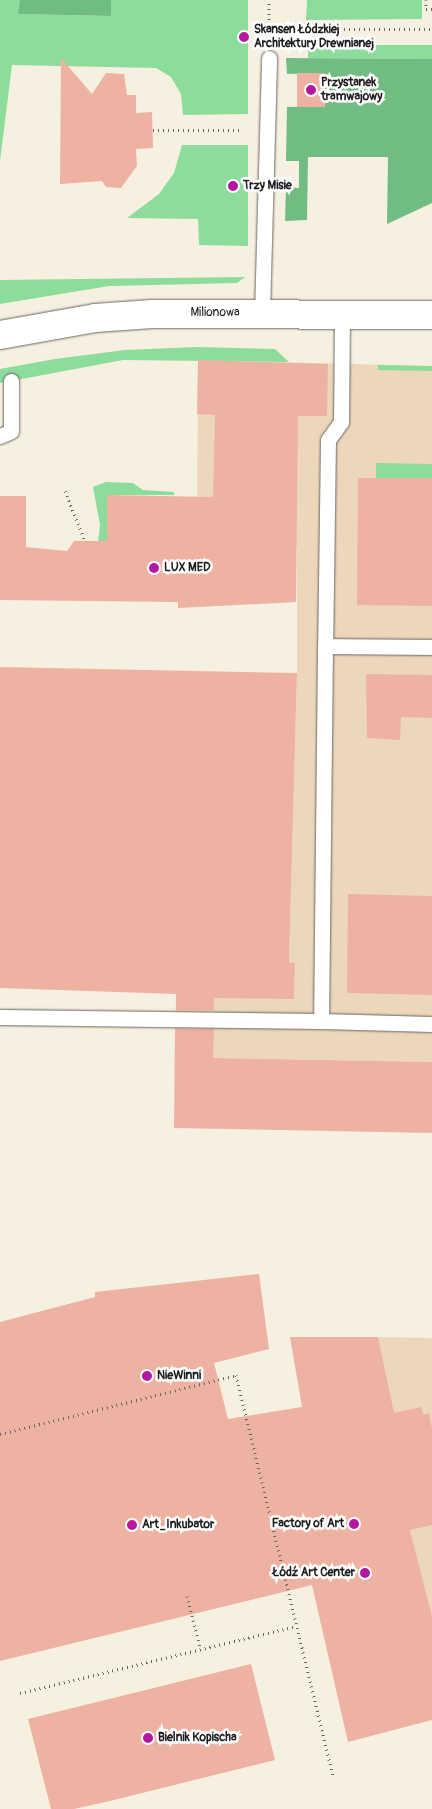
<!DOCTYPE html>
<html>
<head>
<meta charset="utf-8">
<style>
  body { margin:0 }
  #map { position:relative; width:432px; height:1809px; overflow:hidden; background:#f5f0df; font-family:Pangolin,sans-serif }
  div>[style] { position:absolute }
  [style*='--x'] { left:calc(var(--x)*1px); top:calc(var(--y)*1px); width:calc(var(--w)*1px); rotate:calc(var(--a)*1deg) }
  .built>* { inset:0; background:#edd7bb }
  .green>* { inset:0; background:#8cdc9b }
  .forest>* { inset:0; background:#71bc83 }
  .building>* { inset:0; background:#eeb2a3 }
  .path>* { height:3px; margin-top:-1.5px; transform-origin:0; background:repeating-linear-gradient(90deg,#686660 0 1px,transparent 0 5px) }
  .roads { filter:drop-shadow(0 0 1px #686660) drop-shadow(0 0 1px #686660) }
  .lane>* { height:15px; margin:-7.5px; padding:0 7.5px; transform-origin:7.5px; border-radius:7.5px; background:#fff }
  .secondary>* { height:28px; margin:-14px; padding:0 14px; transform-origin:14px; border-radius:14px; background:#fff }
  .dots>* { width:14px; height:14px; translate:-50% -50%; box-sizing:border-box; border:2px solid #fff; border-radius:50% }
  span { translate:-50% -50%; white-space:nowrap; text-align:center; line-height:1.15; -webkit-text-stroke:5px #fff; paint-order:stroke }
  .poi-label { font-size:12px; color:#1c1c1c; font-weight:700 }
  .left { translate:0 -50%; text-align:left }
  .right { translate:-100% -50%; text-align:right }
  .street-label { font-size:12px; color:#1c1c1c }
</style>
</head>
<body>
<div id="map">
  <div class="built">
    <i style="clip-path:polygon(198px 360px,432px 366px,432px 1062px,213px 1058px,213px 1031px,175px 1031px,176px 994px,294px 999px,295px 963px,289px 962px,297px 673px,297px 547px,197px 543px)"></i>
    <i style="clip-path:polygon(378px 1337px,432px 1338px,432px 1616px,410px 1530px)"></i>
  </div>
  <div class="green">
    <i style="clip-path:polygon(0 0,20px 0,19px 14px,111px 16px,111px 0,248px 0,248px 114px,183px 115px,181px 94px,171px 77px,156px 68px,12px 65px,0 161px)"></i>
    <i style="clip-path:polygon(307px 0,422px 0,422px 19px,306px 20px)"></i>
    <i style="clip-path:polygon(308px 45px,432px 45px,432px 59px,308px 58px)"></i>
    <i style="clip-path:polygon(182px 145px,248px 145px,248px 246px,199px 245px,198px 219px,127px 218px,159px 194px,174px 173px)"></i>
    <i style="clip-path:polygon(245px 277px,237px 283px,109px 286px,0 304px,0 280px)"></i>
    <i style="clip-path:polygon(197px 347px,275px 349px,289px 362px,123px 360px,0 383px,0 369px,55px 359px,125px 350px)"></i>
    <i style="clip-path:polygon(378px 365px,432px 366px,432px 371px,378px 370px)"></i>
    <i style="clip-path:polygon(376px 463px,432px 464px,432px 478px,376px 478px)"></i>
    <i style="clip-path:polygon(106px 482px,133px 483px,143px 490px,174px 492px,174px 495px,107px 495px,107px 541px,98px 542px,100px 525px,93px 487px)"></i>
  </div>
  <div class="forest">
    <i style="clip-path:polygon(20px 0,111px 0,111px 16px,18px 14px)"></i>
    <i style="clip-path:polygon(286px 58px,432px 59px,432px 203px,387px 224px,388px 157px,308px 157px,307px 220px,285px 221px,286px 187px,299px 188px,299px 161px,286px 161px,287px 107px,325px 106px,325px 73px,287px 74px)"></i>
  </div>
  <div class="building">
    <i style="clip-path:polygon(61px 58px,92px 94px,106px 73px,124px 74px,127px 95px,136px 95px,136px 113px,152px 112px,153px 148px,136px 149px,137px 166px,121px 188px,106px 187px,102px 181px,60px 184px)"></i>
    <i style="clip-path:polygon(297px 73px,325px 73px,325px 107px,297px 107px)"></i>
    <i style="clip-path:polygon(198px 360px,328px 364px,327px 416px,298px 416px,296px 602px,178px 608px,178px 602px,0 600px,0 496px,26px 496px,26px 547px,67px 551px,74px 541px,107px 541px,107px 495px,213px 497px,215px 415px,197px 414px)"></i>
    <i style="clip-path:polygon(358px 478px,432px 478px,432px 606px,357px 605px)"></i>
    <i style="clip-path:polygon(0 667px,297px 673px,289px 962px,295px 963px,294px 999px,214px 998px,214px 1010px,176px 1010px,176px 994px,0 988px)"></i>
    <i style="clip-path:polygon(366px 674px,432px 675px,432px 718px,401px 717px,400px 740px,367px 738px)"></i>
    <i style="clip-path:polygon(348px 894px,432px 896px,432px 995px,347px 993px)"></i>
    <i style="clip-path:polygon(175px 1029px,214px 1029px,213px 1058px,432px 1062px,432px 1133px,174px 1128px)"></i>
    <i style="clip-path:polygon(259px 1274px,269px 1349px,214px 1363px,228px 1419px,302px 1407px,290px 1337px,378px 1337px,394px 1413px,421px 1407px,423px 1415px,429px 1413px,432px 1428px,432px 1525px,410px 1530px,432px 1616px,432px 1720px,348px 1742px,312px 1585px,0 1661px,0 1322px,95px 1297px,95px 1292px)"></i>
    <i style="clip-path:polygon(251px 1664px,275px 1760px,114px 1800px,74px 1809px,51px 1809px,28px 1719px)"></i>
  </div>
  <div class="path">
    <i style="--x:426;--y:0;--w:9;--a:90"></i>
    <i style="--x:426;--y:9;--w:6;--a:0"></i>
    <i style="--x:269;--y:29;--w:163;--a:0"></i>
    <i style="--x:269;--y:29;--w:29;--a:-90"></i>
    <i style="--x:153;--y:130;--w:88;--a:0"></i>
    <i style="--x:65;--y:491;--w:54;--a:68.2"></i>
    <i style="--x:0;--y:1434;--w:243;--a:-14"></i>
    <i style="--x:236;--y:1375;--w:413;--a:76.4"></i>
    <i style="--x:187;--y:1596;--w:53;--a:75.7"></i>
    <i style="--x:20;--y:1693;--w:284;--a:-13.6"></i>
  </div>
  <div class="roads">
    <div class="lane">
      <i style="--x:262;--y:313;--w:255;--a:-88.4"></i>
      <i style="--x:342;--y:314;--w:108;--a:90.5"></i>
      <i style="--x:341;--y:422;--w:22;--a:126"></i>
      <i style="--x:328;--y:440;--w:206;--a:90.8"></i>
      <i style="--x:325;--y:646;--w:107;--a:0.5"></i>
      <i style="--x:0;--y:436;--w:12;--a:-24"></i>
      <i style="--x:11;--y:431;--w:50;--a:-90"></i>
      <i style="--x:325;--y:646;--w:375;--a:90.6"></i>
      <i style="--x:321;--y:1021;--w:111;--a:1.5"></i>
      <i style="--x:0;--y:1017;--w:321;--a:0.7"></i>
    </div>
    <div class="secondary">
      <i style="--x:0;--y:335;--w:97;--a:-10.1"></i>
      <i style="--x:95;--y:318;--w:57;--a:-4"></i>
      <i style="--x:152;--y:314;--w:280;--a:0.2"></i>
    </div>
  </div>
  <div class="dots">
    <i style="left:244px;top:37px;background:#b5179e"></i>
    <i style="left:311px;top:90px;background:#b5179e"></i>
    <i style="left:233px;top:186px;background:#b5179e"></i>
    <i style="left:154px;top:568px;background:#b5179e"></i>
    <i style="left:147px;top:1376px;background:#b5179e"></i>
    <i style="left:354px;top:1524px;background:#b5179e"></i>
    <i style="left:132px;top:1525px;background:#b5179e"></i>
    <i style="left:365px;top:1573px;background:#b5179e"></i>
    <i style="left:148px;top:1738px;background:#b5179e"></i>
  </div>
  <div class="poi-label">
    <span class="left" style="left:254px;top:37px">Skansen Łódzkiej<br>Architektury Drewnianej</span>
    <span class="left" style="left:321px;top:90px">Przystanek<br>tramwajowy</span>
    <span class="left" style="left:243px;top:186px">Trzy Misie</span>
    <span class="left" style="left:164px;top:568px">LUX MED</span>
    <span class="left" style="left:157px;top:1376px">NieWinni</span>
    <span class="right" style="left:344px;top:1524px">Factory of Art</span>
    <span class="left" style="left:142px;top:1525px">Art_Inkubator</span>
    <span class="right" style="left:355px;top:1573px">Łódź Art Center</span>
    <span class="left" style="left:158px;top:1738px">Bielnik Kopischa</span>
  </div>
  <div class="street-label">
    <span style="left:215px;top:313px">Milionowa</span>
  </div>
</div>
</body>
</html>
